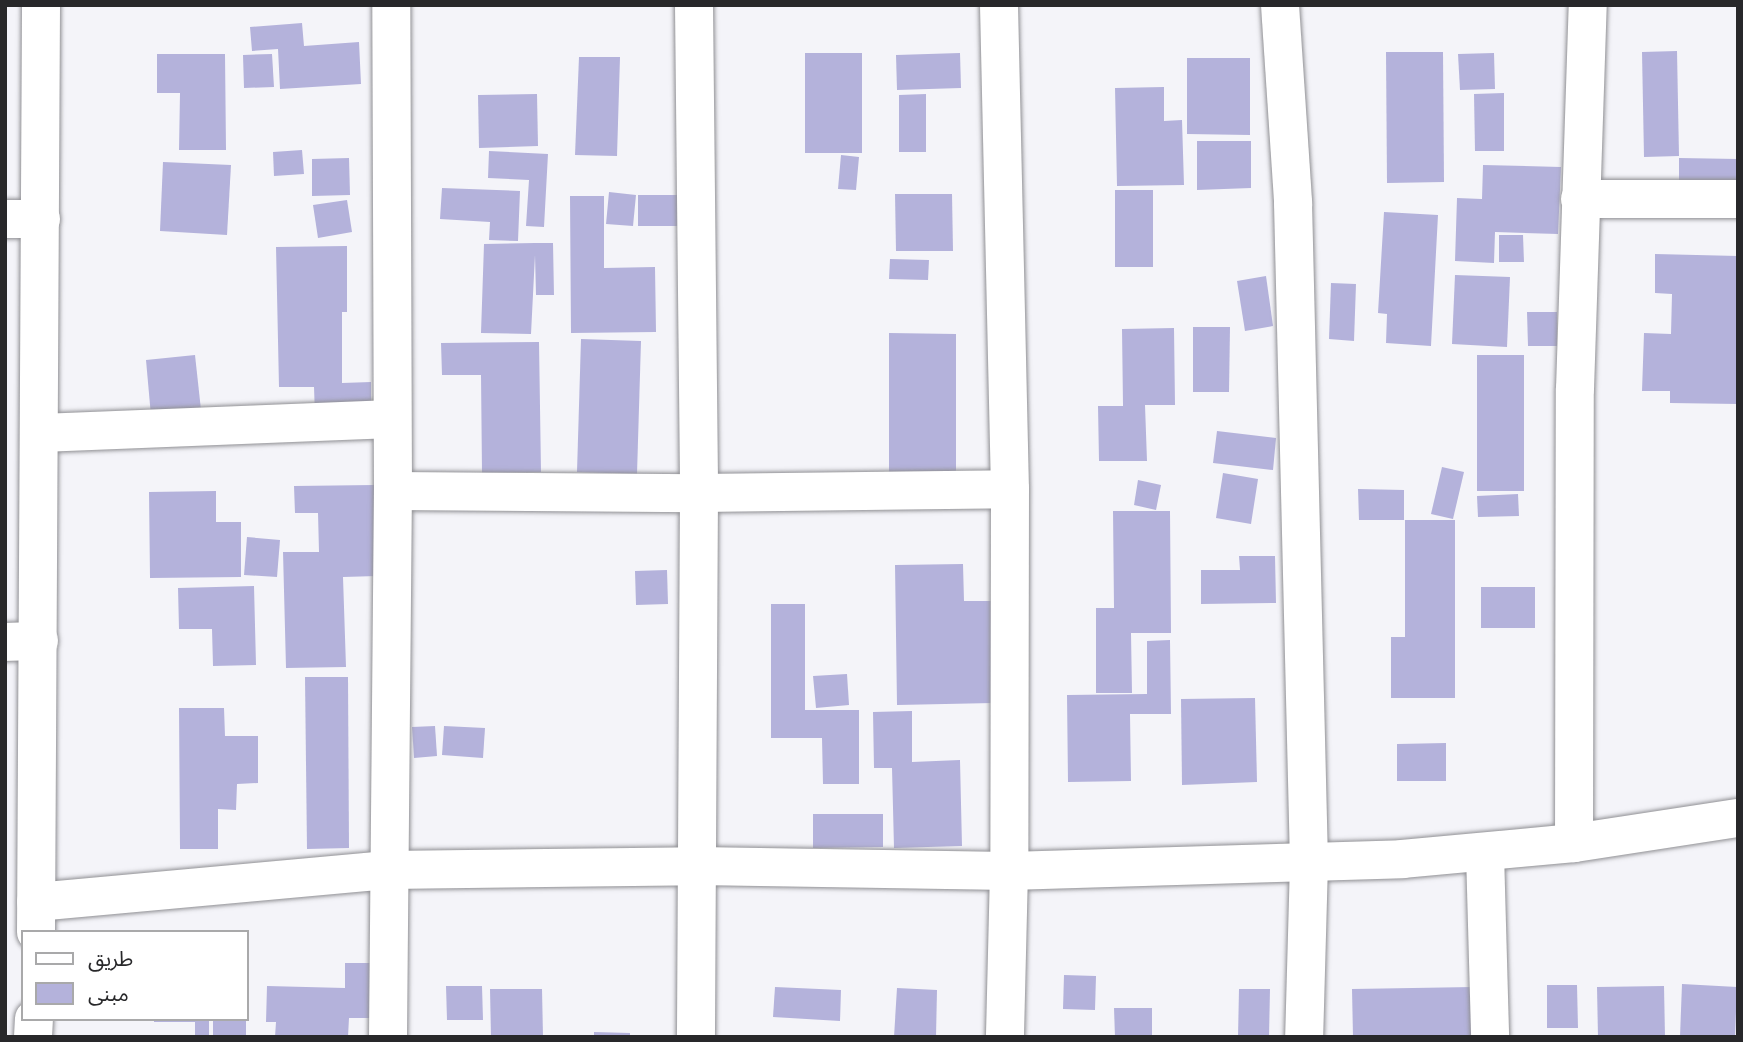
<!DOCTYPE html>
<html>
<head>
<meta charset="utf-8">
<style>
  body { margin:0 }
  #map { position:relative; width:1743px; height:1042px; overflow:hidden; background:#f4f4f9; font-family:Jost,"Noto Sans Arabic",sans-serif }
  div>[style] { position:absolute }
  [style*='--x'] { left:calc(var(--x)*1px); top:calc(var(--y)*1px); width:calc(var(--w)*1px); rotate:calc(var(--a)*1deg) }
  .building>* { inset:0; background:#b4b2db }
  .roads { filter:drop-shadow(0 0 2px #909094) drop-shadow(0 0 2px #909094) }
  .minor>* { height:38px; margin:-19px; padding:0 19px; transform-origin:19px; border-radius:19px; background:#fff }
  span { translate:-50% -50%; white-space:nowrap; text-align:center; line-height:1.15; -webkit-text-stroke:5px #fff; paint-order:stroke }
  .frame { position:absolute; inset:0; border:7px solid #28282a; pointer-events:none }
  .legend { position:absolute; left:21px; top:930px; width:228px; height:91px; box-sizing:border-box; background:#fff; border:2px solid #a9a9aa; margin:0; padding:9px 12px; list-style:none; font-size:21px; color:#28282a }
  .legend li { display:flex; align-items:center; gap:14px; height:35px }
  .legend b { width:35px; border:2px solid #a9a9aa }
</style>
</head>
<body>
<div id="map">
  <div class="building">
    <i style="clip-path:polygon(302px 23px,304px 46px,359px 42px,361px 84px,280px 89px,278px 49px,252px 51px,250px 27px)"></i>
    <i style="clip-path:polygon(1677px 51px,1679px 156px,1644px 157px,1642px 52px)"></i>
    <i style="clip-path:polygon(1386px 52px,1443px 52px,1444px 182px,1387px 183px)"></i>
    <i style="clip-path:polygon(805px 53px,862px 53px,862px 153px,805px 153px)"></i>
    <i style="clip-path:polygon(960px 53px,961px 88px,897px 90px,896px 55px)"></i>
    <i style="clip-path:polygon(1494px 53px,1495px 89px,1460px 90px,1458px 54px)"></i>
    <i style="clip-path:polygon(157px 54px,225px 54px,226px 150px,179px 150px,180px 93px,157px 93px)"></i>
    <i style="clip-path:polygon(272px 54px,274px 87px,244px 88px,243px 55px)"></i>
    <i style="clip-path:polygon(579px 57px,620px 57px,617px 156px,575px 155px)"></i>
    <i style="clip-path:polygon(1187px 58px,1250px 58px,1250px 135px,1187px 134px)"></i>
    <i style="clip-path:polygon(1164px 87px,1164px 121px,1182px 120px,1184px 185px,1117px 186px,1115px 88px)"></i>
    <i style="clip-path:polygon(1504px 93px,1504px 151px,1475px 151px,1474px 94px)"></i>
    <i style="clip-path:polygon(537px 94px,538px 146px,479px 148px,478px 95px)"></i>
    <i style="clip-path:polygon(926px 94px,926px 152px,899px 152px,899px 95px)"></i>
    <i style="clip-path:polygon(1197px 141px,1251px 141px,1251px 188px,1197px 190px)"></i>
    <i style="clip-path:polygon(302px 150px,304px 174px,274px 176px,273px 152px)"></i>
    <i style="clip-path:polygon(489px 151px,548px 154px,544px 227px,526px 226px,529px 180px,488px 178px)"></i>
    <i style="clip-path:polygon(841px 155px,859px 157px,856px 190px,838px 189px)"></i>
    <i style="clip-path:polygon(349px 158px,350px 195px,312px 196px,312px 159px)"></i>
    <i style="clip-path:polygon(1679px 158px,1738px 159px,1738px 189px,1679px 188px)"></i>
    <i style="clip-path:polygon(163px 162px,231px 165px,227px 235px,160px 231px)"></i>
    <i style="clip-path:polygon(1483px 165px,1561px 167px,1558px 234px,1495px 232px,1494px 263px,1455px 261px,1457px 198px,1482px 199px)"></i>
    <i style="clip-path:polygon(442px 188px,520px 191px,518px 241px,489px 240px,490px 222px,440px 219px)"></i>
    <i style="clip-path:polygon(1115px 190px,1153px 190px,1153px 267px,1115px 267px)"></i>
    <i style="clip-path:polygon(609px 192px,636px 195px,633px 226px,606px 224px)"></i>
    <i style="clip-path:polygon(895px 194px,952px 194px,953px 251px,896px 251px)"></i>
    <i style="clip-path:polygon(638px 195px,685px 195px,685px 226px,638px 226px)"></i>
    <i style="clip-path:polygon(570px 196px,604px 196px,604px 268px,655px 267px,656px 332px,571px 333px)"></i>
    <i style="clip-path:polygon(347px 200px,352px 232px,318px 238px,313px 205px)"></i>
    <i style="clip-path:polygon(1384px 212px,1438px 215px,1431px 346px,1386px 343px,1387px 314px,1378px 313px)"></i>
    <i style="clip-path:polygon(1499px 235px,1523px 235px,1524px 262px,1499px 262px)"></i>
    <i style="clip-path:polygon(535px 243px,553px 243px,554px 295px,536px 295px,535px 255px,531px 334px,481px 333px,484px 244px)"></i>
    <i style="clip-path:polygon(347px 246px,347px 312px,342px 312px,342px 383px,371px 382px,371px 415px,315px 416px,314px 387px,279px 387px,276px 247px)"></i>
    <i style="clip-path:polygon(1655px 254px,1738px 256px,1738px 404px,1670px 403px,1670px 391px,1642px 391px,1644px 333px,1671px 334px,1672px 294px,1655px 293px)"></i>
    <i style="clip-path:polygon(890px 259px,929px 260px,928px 280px,889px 279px)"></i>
    <i style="clip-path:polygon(1455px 275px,1510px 277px,1507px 347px,1452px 344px)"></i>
    <i style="clip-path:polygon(1266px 276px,1273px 326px,1245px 331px,1237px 281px)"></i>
    <i style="clip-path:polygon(1331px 283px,1356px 284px,1354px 341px,1329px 339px)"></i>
    <i style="clip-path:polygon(1527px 312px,1557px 312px,1557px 346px,1528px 346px)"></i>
    <i style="clip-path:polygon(1193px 327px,1230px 327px,1229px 392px,1193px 392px)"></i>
    <i style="clip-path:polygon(1174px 328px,1175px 405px,1145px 405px,1147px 461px,1099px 461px,1098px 406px,1123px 406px,1122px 329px)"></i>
    <i style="clip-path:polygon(889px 333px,956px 334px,956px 471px,889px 472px)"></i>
    <i style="clip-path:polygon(581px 339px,641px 341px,637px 474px,577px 472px)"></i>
    <i style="clip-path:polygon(539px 342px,541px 472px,482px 473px,481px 375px,442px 375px,441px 343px)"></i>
    <i style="clip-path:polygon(195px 355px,201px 410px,151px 416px,146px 360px)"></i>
    <i style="clip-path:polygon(1477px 355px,1524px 355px,1524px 491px,1477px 491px)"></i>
    <i style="clip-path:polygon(1217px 431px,1276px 438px,1273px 470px,1213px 463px)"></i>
    <i style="clip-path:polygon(1442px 467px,1464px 472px,1453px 519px,1431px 514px)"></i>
    <i style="clip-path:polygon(1223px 473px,1258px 479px,1251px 524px,1216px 518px)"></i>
    <i style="clip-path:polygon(1138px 480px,1161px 485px,1156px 510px,1134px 505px)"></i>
    <i style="clip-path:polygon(374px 485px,377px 576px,343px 577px,346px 667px,286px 668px,283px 552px,319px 552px,318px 513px,295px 513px,294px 486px)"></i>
    <i style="clip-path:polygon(1358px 489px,1404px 490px,1404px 520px,1359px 520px)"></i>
    <i style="clip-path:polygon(216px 491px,216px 522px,241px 522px,241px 577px,150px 578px,149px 492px)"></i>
    <i style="clip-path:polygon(1518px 494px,1519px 516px,1478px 517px,1477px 496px)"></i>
    <i style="clip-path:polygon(1113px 511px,1170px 511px,1171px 633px,1131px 633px,1132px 693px,1096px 693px,1096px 608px,1114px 608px)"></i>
    <i style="clip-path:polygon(1405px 520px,1455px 520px,1455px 698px,1391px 698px,1391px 637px,1405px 637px)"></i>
    <i style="clip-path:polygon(247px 537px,280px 540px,277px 577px,244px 575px)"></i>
    <i style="clip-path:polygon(1239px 556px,1275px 556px,1276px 603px,1201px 604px,1201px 570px,1240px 570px)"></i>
    <i style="clip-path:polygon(963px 564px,964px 601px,992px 601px,993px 703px,897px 705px,895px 565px)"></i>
    <i style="clip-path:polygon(667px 570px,668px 604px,636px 605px,635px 571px)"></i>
    <i style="clip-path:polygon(254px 586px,256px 665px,213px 666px,212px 629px,179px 629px,178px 588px)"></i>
    <i style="clip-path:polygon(1481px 587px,1535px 587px,1535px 628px,1481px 628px)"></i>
    <i style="clip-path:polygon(771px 604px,805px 604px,805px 710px,859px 710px,859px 784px,823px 784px,822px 738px,771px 738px)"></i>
    <i style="clip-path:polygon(1170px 640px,1171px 714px,1130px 714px,1131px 781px,1068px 782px,1067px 695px,1147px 694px,1147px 641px)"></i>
    <i style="clip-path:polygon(847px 674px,849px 705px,816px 708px,813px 676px)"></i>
    <i style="clip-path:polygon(305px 677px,348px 677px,349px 848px,307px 849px)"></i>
    <i style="clip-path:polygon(1255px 698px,1257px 782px,1182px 785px,1181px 699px)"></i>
    <i style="clip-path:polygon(179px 708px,224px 708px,225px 736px,258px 736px,258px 783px,237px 784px,236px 810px,218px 809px,218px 849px,180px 849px)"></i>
    <i style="clip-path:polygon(912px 711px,912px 762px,960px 760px,962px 846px,894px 848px,892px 768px,874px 768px,873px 712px)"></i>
    <i style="clip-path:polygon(435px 726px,437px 756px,414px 758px,412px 727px)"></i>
    <i style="clip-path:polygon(444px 726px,485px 728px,483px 758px,442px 755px)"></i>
    <i style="clip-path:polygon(1446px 743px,1446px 781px,1397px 781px,1397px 744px)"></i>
    <i style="clip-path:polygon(813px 814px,883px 814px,883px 847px,813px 848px)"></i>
    <i style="clip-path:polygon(345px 963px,377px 963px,376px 1018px,349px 1018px,348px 1037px,275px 1037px,276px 1022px,266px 1022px,267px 986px,345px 988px)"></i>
    <i style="clip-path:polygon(1064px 975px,1096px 976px,1095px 1010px,1063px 1009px)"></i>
    <i style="clip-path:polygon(1682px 984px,1737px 987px,1735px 1037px,1680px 1037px)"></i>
    <i style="clip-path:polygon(1547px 985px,1577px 985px,1578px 1028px,1547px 1028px)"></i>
    <i style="clip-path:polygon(446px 986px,482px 986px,483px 1020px,447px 1020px)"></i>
    <i style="clip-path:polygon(1664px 986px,1665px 1037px,1598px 1037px,1597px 987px)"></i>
    <i style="clip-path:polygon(775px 987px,841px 990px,840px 1021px,773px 1017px)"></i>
    <i style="clip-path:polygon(1473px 987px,1473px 1037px,1353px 1037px,1352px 989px)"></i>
    <i style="clip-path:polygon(897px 988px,937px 990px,936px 1037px,894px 1037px)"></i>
    <i style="clip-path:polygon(490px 989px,542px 989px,543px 1037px,491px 1037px)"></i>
    <i style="clip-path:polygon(1239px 989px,1270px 989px,1269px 1037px,1238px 1037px)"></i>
    <i style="clip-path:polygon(1114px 1008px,1152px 1008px,1152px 1037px,1115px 1037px)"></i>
    <i style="clip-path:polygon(154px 1019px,209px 1019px,209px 1037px,195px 1037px,195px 1022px,154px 1022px)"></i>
    <i style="clip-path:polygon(213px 1019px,246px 1019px,246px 1037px,213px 1037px)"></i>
    <i style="clip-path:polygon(594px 1032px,630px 1033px,630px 1037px,594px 1037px)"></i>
  </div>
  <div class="roads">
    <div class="minor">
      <i style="--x:694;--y:5;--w:488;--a:89.4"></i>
      <i style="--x:699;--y:493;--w:544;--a:90.32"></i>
      <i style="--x:999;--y:5;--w:484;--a:88.7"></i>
      <i style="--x:1010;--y:489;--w:382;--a:90.1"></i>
      <i style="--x:1009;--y:871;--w:166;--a:91.4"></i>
      <i style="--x:1280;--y:5;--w:198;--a:86.2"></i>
      <i style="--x:1293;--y:203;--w:660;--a:88.61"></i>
      <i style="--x:1309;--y:863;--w:174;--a:91.6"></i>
      <i style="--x:1580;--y:199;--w:158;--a:0"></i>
      <i style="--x:5;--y:219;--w:36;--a:0"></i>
      <i style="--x:41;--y:433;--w:351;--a:-2.3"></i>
      <i style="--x:393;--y:491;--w:306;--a:0.4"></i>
      <i style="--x:699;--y:493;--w:311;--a:-0.7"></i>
      <i style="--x:5;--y:642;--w:34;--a:-2"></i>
      <i style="--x:1574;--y:843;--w:454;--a:-89.9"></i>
      <i style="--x:1575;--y:389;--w:384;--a:-88.1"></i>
      <i style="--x:1485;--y:853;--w:184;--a:88.4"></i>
      <i style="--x:36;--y:902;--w:353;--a:-5.2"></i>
      <i style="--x:388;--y:870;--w:309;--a:-0.7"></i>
      <i style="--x:697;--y:866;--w:312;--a:0.9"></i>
      <i style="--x:1009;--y:871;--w:393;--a:-1.7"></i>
      <i style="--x:1402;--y:859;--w:173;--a:-5.3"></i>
      <i style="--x:1574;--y:843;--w:166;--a:-8.7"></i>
      <i style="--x:36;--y:932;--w:927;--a:-89.69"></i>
      <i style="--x:33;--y:1037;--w:18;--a:-87"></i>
      <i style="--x:388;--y:1037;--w:546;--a:-89.48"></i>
      <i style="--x:393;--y:491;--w:486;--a:-90.2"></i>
    </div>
  </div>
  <div class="frame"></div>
  <ul class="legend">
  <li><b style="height:9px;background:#fff"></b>طريق</li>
  <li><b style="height:19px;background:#b4b2db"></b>مبنى</li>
  </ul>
</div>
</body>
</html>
